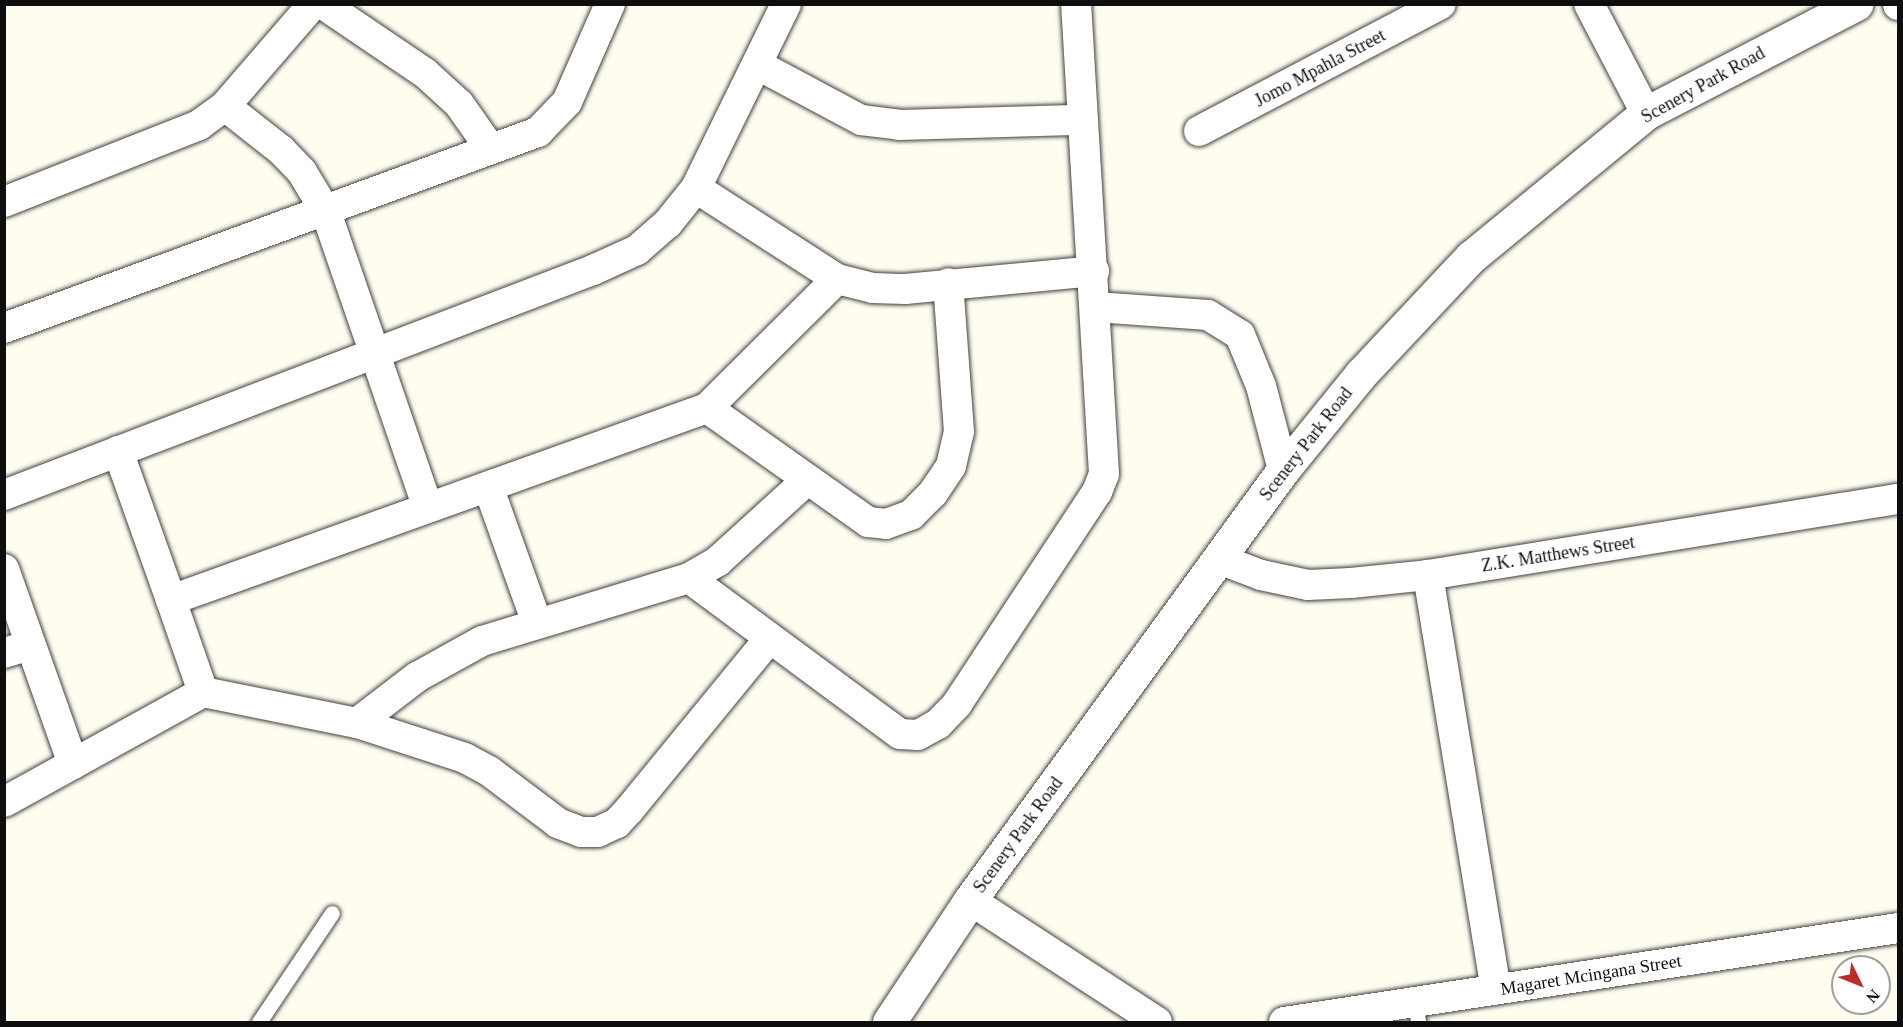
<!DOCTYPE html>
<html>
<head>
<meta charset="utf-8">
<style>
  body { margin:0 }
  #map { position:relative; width:1903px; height:1027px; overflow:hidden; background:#fffdef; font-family:Georgia,serif }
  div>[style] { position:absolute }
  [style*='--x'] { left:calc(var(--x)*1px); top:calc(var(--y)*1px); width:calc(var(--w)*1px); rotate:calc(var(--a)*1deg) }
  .roads { filter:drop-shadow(0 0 2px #414141) drop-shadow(0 0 2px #414141) }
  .service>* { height:15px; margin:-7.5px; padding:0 7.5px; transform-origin:7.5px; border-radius:7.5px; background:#fff }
  .minor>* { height:30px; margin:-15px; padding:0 15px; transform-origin:15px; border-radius:15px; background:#fff }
  .tertiary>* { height:33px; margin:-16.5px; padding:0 16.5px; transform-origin:16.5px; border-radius:16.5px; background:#fff }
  span { translate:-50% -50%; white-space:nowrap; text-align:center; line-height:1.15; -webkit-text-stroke:6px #fff; paint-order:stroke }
  .street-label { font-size:18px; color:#0e0e0e }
  .frame { position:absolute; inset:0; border:6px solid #0e0e0e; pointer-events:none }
  .north { position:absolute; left:1831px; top:955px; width:60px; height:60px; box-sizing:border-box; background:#fff; border:2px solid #9f9f9f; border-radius:50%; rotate:133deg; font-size:16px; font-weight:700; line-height:24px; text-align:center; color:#0e0e0e }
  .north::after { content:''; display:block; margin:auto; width:21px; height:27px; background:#be2c25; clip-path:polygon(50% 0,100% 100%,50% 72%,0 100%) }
</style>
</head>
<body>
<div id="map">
  <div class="roads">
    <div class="service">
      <i style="--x:1415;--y:1002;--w:20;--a:81"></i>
      <i style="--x:259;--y:1022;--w:131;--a:-56.2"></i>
    </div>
    <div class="minor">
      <i style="--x:323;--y:4;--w:123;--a:34.1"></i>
      <i style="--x:425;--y:73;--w:46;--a:42.4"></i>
      <i style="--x:459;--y:104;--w:54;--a:54.8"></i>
      <i style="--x:1589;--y:4;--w:123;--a:62.4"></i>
      <i style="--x:1898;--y:4;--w:1;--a:90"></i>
      <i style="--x:758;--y:65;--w:117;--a:28.1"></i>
      <i style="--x:861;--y:120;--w:38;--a:7"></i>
      <i style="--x:899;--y:125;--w:184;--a:-1.6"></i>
      <i style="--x:225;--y:106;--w:71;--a:38.2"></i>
      <i style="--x:281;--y:150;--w:30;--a:46"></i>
      <i style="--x:302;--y:172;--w:47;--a:59"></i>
      <i style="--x:326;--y:212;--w:311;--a:71"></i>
      <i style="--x:1199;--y:131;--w:273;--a:-27.7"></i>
      <i style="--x:696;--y:188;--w:168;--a:32.8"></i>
      <i style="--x:837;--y:279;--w:37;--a:14"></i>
      <i style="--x:873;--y:288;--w:32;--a:2"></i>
      <i style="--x:905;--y:289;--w:190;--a:-5.4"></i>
      <i style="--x:4;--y:202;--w:210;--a:-21.5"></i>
      <i style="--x:199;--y:125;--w:32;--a:-36"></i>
      <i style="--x:225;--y:106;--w:135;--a:-49.2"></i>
      <i style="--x:1096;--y:307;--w:112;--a:4.1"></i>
      <i style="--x:1208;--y:315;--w:38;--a:32"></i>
      <i style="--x:1240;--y:335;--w:55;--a:67.6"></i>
      <i style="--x:1261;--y:386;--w:87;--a:75.3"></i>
      <i style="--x:4;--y:328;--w:569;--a:-20.16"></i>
      <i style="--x:538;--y:132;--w:42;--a:-46"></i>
      <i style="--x:567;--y:102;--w:107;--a:-66.3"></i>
      <i style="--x:707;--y:408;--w:197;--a:35.3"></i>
      <i style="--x:868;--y:522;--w:18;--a:6"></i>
      <i style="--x:886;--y:524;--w:27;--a:-20"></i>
      <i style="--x:911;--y:515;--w:31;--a:-45"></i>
      <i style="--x:933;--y:493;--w:32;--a:-56"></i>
      <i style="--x:951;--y:466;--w:35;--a:-77"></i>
      <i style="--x:959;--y:432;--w:149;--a:-94.2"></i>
      <i style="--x:118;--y:451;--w:158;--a:70.4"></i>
      <i style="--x:171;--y:600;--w:569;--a:-19.71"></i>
      <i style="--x:707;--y:408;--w:183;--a:-44.8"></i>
      <i style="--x:489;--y:489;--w:142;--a:70.3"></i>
      <i style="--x:4;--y:495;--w:631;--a:-20.91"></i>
      <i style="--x:593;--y:270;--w:48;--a:-24.4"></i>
      <i style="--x:637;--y:250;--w:41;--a:-41.1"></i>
      <i style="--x:668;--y:223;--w:45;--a:-51.3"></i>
      <i style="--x:696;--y:188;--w:205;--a:-63.9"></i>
      <i style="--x:1219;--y:559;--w:45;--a:20.9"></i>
      <i style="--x:1261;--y:575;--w:48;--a:12"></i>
      <i style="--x:1308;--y:585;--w:43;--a:-2.7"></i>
      <i style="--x:1351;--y:583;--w:77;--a:-5.9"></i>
      <i style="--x:1428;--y:575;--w:476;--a:-9.2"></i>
      <i style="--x:4;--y:569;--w:207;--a:70.5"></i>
      <i style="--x:1428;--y:575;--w:420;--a:80.7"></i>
      <i style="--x:689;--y:578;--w:262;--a:36.5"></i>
      <i style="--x:900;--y:734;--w:18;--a:3"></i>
      <i style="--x:918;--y:735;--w:23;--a:-29"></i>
      <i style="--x:938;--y:724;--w:28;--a:-46"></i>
      <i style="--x:957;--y:704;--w:254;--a:-56.6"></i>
      <i style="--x:1097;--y:492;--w:19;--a:-69"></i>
      <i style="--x:1104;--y:474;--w:471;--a:-93.4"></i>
      <i style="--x:171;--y:600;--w:97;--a:70.8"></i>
      <i style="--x:203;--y:692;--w:157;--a:11.4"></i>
      <i style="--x:769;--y:639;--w:221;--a:129.3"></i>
      <i style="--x:629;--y:810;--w:18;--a:133"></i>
      <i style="--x:617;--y:823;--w:21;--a:155"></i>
      <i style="--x:598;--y:832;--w:17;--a:180"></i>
      <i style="--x:581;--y:832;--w:25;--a:-159"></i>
      <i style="--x:558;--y:823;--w:86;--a:-143"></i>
      <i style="--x:489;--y:771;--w:27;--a:-152"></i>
      <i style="--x:465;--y:758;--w:114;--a:-162"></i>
      <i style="--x:357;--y:723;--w:76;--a:-37.5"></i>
      <i style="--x:417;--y:677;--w:74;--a:-29"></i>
      <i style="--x:482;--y:641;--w:216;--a:-16.9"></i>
      <i style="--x:689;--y:578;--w:34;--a:-30"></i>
      <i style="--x:718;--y:561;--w:119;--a:-42.3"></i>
      <i style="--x:4;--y:653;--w:27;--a:-17"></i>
      <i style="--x:4;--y:802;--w:227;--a:-28.9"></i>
      <i style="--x:970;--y:900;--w:223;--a:33.1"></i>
      <i style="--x:1284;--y:1022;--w:621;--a:-8.7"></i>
    </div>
    <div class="tertiary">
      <i style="--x:889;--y:1022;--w:146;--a:-56.4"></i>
      <i style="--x:970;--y:900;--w:532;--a:-53.95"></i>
      <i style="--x:1283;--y:470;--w:124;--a:-50.9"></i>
      <i style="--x:1361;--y:374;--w:161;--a:-46.8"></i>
      <i style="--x:1471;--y:257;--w:227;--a:-39.4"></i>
      <i style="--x:1646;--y:113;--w:237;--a:-27.4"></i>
    </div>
  </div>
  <div class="street-label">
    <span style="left:1320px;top:68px;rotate:-28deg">Jomo Mpahla Street</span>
    <span style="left:1703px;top:85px;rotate:-29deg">Scenery Park Road</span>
    <span style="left:1306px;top:444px;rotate:-52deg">Scenery Park Road</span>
    <span style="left:1558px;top:554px;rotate:-9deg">Z.K. Matthews Street</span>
    <span style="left:1018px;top:835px;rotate:-54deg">Scenery Park Road</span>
    <span style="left:1591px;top:975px;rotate:-9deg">Magaret Mcingana Street</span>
  </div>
  <div class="frame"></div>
  <div class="north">N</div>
</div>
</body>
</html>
